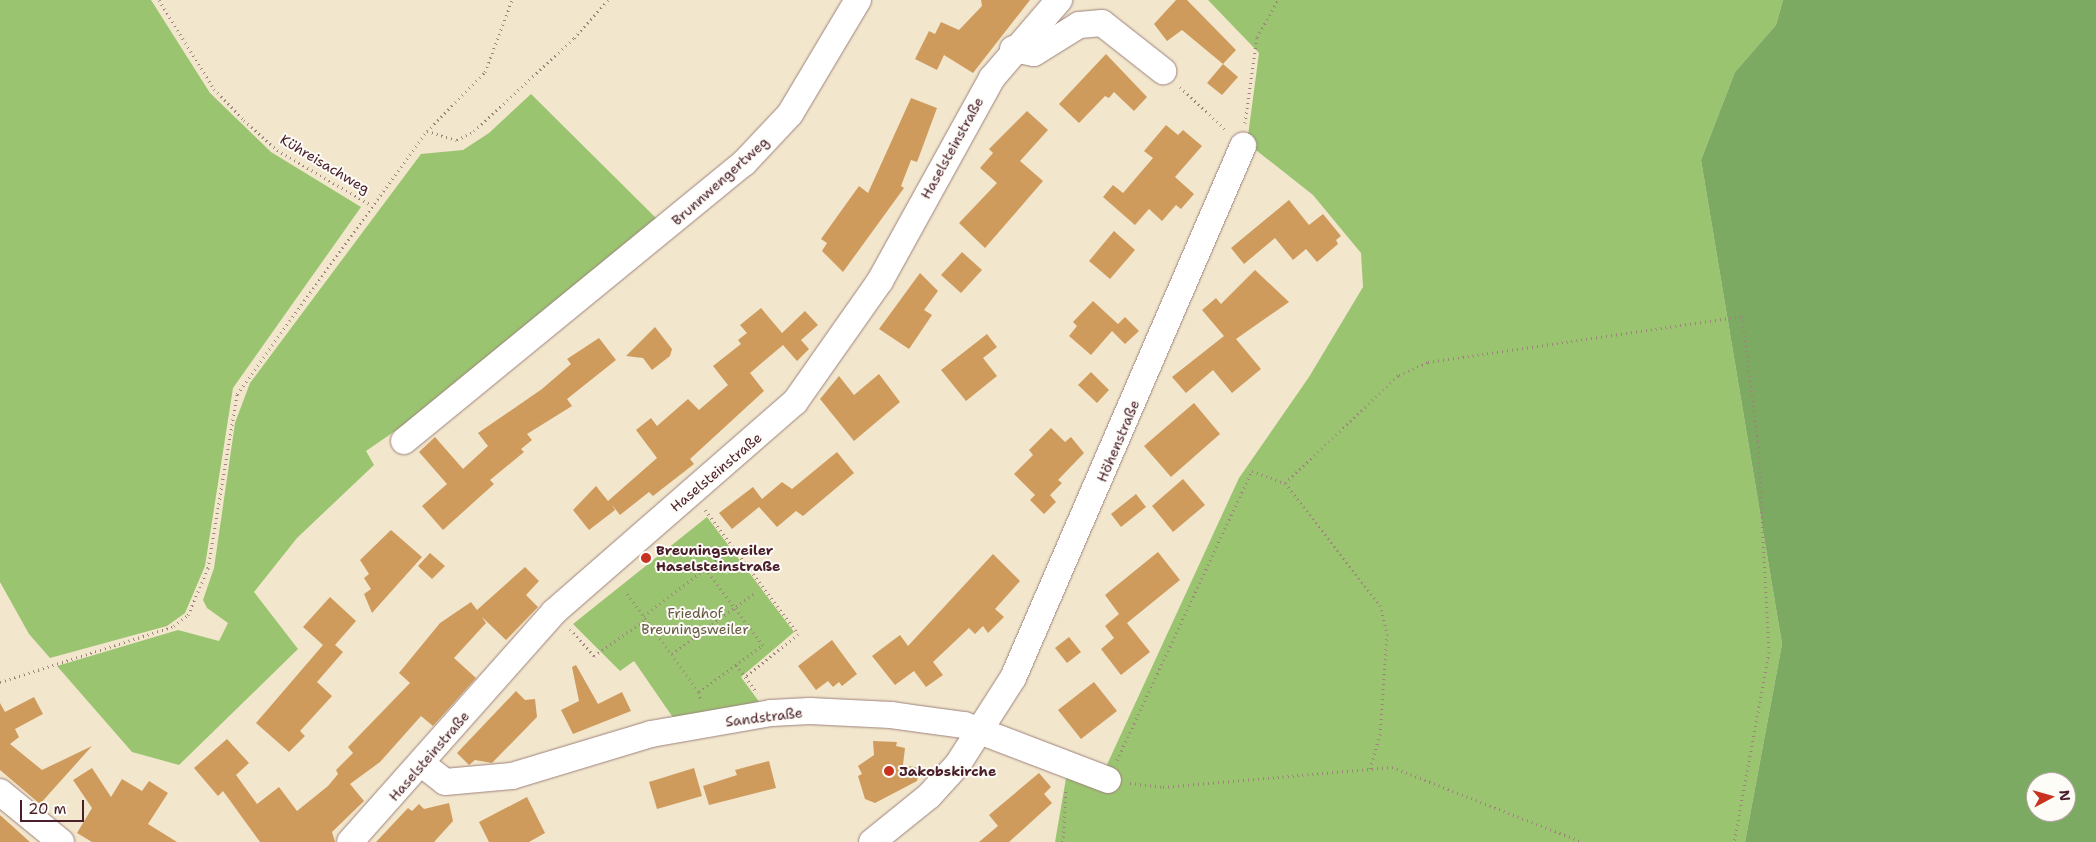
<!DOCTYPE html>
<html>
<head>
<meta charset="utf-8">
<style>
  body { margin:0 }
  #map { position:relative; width:2096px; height:842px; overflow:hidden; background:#f2e6cd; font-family:"Shantell Sans",sans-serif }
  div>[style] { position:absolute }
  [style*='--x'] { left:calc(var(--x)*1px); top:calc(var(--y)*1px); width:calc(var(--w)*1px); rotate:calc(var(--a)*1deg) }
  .green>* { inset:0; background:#9bc471 }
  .forest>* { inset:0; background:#7caa63 }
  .building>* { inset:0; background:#cf9b5d }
  .path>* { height:3px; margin-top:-1.5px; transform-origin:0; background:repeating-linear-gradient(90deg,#9e827c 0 1px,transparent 0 5px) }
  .roads { filter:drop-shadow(0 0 1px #9e827c) drop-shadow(0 0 1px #9e827c) }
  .minor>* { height:26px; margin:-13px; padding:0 13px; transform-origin:13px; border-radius:13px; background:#fff }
  .dots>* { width:14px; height:14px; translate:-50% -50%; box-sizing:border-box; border:2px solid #fdfcf7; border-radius:50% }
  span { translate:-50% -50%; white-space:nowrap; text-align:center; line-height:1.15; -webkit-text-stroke:4px #fdfcf7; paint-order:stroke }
  .street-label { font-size:14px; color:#4a1f2b }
  .poi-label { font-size:14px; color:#4a1f2b; font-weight:700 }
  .left { translate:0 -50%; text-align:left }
  .park-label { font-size:14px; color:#665944 }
  .north { position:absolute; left:2026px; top:772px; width:50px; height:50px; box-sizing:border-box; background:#fdfcf7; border:1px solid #b5a4a5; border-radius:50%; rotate:84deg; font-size:14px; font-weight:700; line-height:20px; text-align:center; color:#4a1f2b }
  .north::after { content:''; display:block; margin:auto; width:18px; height:22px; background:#c8321e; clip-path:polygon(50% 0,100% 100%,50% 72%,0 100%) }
  .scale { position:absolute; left:20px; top:800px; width:64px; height:22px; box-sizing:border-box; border:2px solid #4a1f2b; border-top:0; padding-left:6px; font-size:15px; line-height:18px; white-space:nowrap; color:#4a1f2b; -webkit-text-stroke:4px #fdfcf7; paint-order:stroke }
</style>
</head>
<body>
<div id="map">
  <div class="green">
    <i style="clip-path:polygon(0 0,151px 0,210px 93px,271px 152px,361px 207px,233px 388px,205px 566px,185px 613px,167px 626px,50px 658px,29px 634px,0 582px)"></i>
    <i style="clip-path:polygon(1208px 0,1783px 0,1776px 25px,1735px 72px,1701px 160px,1782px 644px,1745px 842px,1055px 842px,1069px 761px,1105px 769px,1239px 478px,1309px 377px,1363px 287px,1361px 253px,1313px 195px,1247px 143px,1259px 53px)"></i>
    <i style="clip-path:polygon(531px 94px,662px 224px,440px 400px,366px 451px,374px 465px,297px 538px,254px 592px,298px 649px,179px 765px,132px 752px,57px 666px,178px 630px,219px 641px,228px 623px,207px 608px,203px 600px,214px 568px,235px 423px,250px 383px,421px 154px,463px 150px,489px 133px)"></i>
    <i style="clip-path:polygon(707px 517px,794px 632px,741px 677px,760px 703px,674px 719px,634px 661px,620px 671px,573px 624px)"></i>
  </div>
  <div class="forest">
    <i style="clip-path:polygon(evenodd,1783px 0,2096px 0,2096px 842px,1745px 842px,1782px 644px,1701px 160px,1735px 72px,1776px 25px,1783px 0,2036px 782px,2066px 782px,2066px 812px,2036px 812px,2036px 782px)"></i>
  </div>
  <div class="building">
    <i style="clip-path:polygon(981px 0,1030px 0,973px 73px,944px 55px,937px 70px,915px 59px,929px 31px,935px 34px,941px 22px,959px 30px,982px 6px)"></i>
    <i style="clip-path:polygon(1176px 0,1187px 0,1236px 50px,1223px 64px,1182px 30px,1167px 41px,1154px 24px)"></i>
    <i style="clip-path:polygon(1106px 54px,1147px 97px,1134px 111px,1114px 92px,1109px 98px,1105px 96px,1079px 123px,1059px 104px)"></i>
    <i style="clip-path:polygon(1223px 64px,1238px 77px,1222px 95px,1207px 83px)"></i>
    <i style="clip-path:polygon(911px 98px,937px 108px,917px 162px,911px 160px,901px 186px,904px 188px,843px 272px,822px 251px,827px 243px,821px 239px,859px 186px,868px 193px)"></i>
    <i style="clip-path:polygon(1027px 111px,1048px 130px,1020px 161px,1043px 181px,985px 248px,959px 223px,997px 183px,980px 168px,993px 153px,989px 149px)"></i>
    <i style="clip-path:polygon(1166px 125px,1178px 135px,1183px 130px,1202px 146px,1175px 177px,1194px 194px,1181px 209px,1176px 205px,1162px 221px,1149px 209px,1135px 225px,1103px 197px,1113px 185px,1123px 193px,1153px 158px,1144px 151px)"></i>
    <i style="clip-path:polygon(1289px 200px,1309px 225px,1323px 214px,1341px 236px,1336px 240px,1338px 244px,1317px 262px,1306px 249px,1293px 260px,1275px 238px,1244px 264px,1231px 248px)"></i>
    <i style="clip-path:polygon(1114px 231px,1135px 250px,1110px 279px,1089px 261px)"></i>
    <i style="clip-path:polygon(962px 252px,982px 270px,961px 293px,941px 275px)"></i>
    <i style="clip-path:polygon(1255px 270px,1289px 302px,1236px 339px,1261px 369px,1232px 393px,1213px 370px,1186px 393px,1172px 377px,1224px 336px,1202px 310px,1216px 298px,1221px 304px)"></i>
    <i style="clip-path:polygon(920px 273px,938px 291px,924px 310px,932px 315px,909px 349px,879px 329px)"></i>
    <i style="clip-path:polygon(1093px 301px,1118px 324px,1125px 317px,1139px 331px,1125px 344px,1112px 331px,1091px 355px,1069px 336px,1077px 326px,1073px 322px)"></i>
    <i style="clip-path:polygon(761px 308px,782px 333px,805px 311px,818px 325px,801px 340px,809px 349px,797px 361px,783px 345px,750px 373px,764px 391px,690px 459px,694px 464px,653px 496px,649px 492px,620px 515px,612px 505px,615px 510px,589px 530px,573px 510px,596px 486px,608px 501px,657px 458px,636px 430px,651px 418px,657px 426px,688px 399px,699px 410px,728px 385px,713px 366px,741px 344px,738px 340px,747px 333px,740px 325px)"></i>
    <i style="clip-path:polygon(655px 327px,672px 349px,670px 356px,652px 370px,643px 358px,626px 356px)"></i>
    <i style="clip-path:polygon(987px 334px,997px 347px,983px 358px,997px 376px,966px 401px,941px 370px)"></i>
    <i style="clip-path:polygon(599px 338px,616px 360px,567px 399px,572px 406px,527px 434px,532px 440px,521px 449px,524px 452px,490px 480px,494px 484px,443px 530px,422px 506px,447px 484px,419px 452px,435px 437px,463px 469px,488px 446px,478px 433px,542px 389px,571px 364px,567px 359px)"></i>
    <i style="clip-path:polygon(1091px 372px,1109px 390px,1097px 403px,1078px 385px)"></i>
    <i style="clip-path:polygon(879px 374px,900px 402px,854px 441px,820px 399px,839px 376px,854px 395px)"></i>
    <i style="clip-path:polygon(1194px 403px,1220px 434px,1171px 477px,1144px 446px)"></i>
    <i style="clip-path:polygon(1051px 428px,1065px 442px,1071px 437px,1084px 453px,1058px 480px,1062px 483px,1050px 495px,1056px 502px,1044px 514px,1030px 500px,1035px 495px,1014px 474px,1033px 455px,1029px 450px)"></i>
    <i style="clip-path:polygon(837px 452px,854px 473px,803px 516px,796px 511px,777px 527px,759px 507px,732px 529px,719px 513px,753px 487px,762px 499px,782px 482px,792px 489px)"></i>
    <i style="clip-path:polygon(1183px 479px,1205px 505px,1173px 532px,1152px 506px)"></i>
    <i style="clip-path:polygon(1136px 494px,1146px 507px,1121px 527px,1111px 514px)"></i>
    <i style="clip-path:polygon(391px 530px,422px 557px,372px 613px,364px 594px,371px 589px,364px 578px,369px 574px,360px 560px)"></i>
    <i style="clip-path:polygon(1158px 552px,1180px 580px,1127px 623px,1150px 652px,1121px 675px,1101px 649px,1114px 638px,1105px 626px,1119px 614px,1105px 595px)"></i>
    <i style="clip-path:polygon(430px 553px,445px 566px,432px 579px,418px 566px)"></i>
    <i style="clip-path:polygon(993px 554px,1020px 581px,995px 609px,1004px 617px,988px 633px,983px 626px,975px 634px,969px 628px,933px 662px,943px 675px,926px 687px,914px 671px,895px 685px,872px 656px,900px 635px,908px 646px)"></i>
    <i style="clip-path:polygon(525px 567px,539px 581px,526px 595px,538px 607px,506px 640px,482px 617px,486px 623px,454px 658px,476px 678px,433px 726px,421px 716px,380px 762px,350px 784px,364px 801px,332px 832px,335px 842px,260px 842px,223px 791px,218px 796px,194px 768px,227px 739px,249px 763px,236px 775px,257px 804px,279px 787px,297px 811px,328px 786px,338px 774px,336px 770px,353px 753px,348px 747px,410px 683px,399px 673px,440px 623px,471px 602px,477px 610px)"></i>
    <i style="clip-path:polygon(330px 597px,356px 621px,335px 645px,343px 652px,317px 682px,332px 696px,300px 731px,305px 736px,289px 752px,256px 723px,323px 645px,303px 627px)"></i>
    <i style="clip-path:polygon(1069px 637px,1081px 652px,1067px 663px,1055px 648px)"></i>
    <i style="clip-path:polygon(832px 640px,857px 674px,842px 686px,839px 682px,833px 687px,828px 681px,816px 690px,798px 666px)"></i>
    <i style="clip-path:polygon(576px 665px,598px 704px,622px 692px,631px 711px,573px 734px,561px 710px,579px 701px,572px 667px)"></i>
    <i style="clip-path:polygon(1094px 682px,1117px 711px,1081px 739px,1058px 710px)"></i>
    <i style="clip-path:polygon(516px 691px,525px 700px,535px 699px,537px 717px,492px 763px,475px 760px,469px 765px,457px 753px)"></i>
    <i style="clip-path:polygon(34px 697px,43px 714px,15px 729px,19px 737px,10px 744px,42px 770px,92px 746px,40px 804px,0 770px,0 703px,5px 712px)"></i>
    <i style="clip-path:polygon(873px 741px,897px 742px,896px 746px,905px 748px,903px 765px,919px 768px,917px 781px,875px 803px,865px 799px,858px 776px,862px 774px,858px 766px,874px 755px)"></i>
    <i style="clip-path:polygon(769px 761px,776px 788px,709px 805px,703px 786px,737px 775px,735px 770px)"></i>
    <i style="clip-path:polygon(92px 768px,111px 797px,122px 779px,142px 791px,149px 781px,168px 793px,148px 824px,177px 842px,92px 842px,77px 833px,92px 808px,73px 780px)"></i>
    <i style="clip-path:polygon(694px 768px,702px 796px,657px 809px,649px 782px)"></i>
    <i style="clip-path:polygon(1039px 773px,1051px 787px,1044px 794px,1052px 803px,1009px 842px,979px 842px,998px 826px,989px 815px)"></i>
    <i style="clip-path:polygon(527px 797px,545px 833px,529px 842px,489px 842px,479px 822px)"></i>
    <i style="clip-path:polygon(449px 803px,453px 821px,434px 842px,376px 842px,408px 808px,412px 811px,419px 804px,424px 809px)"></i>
    <i style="clip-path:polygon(0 815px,30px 842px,0 842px)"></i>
  </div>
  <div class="path">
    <i style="--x:159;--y:0;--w:105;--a:58.3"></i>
    <i style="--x:214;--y:89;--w:43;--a:45.9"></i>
    <i style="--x:244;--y:120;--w:45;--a:42.3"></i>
    <i style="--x:277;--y:150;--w:109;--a:30.3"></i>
    <i style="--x:1180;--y:87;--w:64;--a:43.1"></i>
    <i style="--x:1245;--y:123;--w:87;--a:-82.1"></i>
    <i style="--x:1257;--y:37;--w:43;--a:-60.4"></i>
    <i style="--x:427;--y:131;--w:31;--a:17"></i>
    <i style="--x:457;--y:140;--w:19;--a:-28"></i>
    <i style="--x:474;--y:131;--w:137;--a:-42.9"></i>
    <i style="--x:574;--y:38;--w:51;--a:-48.2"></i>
    <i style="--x:1285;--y:483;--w:157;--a:-43.5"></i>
    <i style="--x:1399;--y:375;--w:32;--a:-24"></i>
    <i style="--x:1428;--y:362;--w:317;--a:-8.3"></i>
    <i style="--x:1742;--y:316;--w:127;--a:82.8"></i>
    <i style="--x:1758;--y:442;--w:210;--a:87"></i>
    <i style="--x:1769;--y:652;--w:193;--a:100.4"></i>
    <i style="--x:705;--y:510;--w:155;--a:53.1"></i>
    <i style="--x:798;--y:634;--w:68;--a:140.9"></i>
    <i style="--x:627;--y:594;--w:122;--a:53.7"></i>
    <i style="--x:699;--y:692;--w:10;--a:79"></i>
    <i style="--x:644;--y:616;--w:103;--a:-37.5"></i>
    <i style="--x:570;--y:629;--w:36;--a:48"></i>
    <i style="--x:594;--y:656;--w:64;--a:-35.4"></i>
    <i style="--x:672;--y:654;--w:104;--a:-36.4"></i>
    <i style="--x:736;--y:665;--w:35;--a:53"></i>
    <i style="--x:0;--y:682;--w:183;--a:-17.8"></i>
    <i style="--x:174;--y:626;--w:18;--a:-38"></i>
    <i style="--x:188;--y:615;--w:51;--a:-66.9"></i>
    <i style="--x:208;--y:568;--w:176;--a:-80.5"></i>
    <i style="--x:237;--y:394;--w:324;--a:-54.2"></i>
    <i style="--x:427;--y:131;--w:83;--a:-45.5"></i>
    <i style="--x:485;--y:72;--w:77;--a:-69.4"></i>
    <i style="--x:699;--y:692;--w:79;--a:-36.3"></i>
    <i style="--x:763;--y:645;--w:95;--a:-126.9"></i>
    <i style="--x:1117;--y:760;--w:319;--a:-65"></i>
    <i style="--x:1252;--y:471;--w:35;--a:20"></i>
    <i style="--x:1285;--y:483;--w:155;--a:52.1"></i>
    <i style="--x:1380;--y:605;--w:30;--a:76"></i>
    <i style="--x:1387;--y:634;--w:100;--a:94"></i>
    <i style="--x:1380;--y:734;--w:40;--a:106"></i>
    <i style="--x:1130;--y:783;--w:33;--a:7"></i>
    <i style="--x:1163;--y:787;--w:230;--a:-5"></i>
    <i style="--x:1392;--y:767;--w:204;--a:21.5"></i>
    <i style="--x:1063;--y:842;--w:53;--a:-86.8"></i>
  </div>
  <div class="roads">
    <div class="minor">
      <i style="--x:1013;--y:49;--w:21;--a:11"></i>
      <i style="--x:1034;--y:53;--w:53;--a:-31.9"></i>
      <i style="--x:1079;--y:25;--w:23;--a:-5"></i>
      <i style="--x:1102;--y:23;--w:78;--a:38.2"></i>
      <i style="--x:404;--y:441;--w:439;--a:-39.3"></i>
      <i style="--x:744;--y:163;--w:67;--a:-46.8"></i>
      <i style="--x:790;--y:114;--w:133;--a:-59.2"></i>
      <i style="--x:422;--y:764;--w:29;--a:38"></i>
      <i style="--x:445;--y:782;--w:67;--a:-5.1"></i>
      <i style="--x:512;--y:776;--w:145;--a:-16.8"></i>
      <i style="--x:651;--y:734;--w:122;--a:-9.9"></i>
      <i style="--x:771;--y:713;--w:39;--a:-3"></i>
      <i style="--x:810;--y:711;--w:81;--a:2.8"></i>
      <i style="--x:891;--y:715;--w:74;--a:7.8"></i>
      <i style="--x:964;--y:725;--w:154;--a:20.9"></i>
      <i style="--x:0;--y:792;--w:79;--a:39.3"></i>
      <i style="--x:350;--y:842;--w:307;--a:-48.4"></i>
      <i style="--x:554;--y:612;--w:320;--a:-41.1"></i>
      <i style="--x:795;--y:402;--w:148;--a:-54.9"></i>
      <i style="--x:880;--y:281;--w:232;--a:-61.1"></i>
      <i style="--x:992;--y:78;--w:103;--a:-49.3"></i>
      <i style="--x:872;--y:842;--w:73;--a:-38.9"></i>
      <i style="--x:929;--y:796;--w:43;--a:-47.8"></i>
      <i style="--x:958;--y:764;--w:102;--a:-57.4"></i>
      <i style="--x:1013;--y:678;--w:580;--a:-66.62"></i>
    </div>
  </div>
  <div class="dots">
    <i style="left:646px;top:558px;background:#c8321e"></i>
    <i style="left:889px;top:771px;background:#c8321e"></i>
  </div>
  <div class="street-label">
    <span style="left:952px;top:148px;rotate:-61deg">Haselsteinstraße</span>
    <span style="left:325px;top:164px;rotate:31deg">Kühreisachweg</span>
    <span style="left:720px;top:181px;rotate:-42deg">Brunnwengertweg</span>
    <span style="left:1118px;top:441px;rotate:-67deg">Höhenstraße</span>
    <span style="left:716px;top:472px;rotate:-40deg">Haselsteinstraße</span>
    <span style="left:764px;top:717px;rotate:-7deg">Sandstraße</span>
    <span style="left:429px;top:756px;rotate:-49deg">Haselsteinstraße</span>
  </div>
  <div class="poi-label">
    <span class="left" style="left:656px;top:558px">Breuningsweiler<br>Haselsteinstraße</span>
    <span class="left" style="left:899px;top:771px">Jakobskirche</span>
  </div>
  <div class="park-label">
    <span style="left:695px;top:621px">Friedhof<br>Breuningsweiler</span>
  </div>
  <div class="north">N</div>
  <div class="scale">20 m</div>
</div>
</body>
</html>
